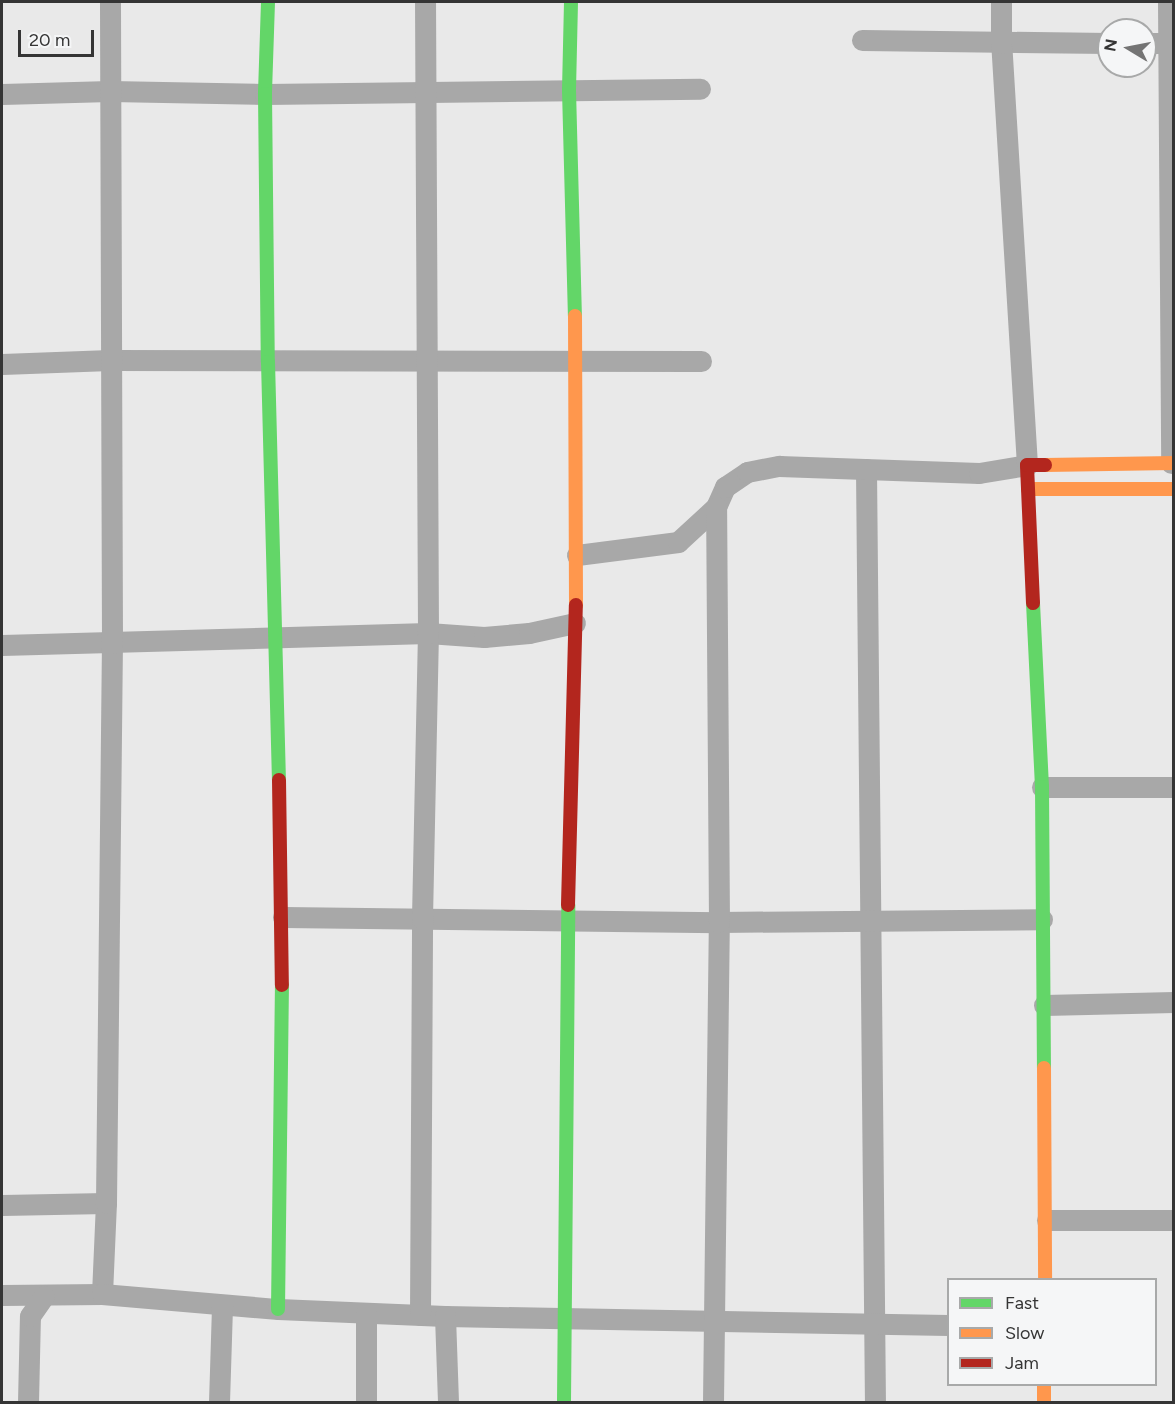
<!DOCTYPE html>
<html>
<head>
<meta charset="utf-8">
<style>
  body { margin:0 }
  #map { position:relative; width:1175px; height:1404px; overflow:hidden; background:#e9e9e9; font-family:Figtree,sans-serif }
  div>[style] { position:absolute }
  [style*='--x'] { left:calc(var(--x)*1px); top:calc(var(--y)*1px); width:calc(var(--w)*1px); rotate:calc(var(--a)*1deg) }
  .street>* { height:21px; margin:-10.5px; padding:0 10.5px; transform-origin:10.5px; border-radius:10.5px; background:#a8a8a8 }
  .fast>* { height:14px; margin:-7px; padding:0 7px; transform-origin:7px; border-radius:7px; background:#63d668 }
  .slow>* { height:14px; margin:-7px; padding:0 7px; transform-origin:7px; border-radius:7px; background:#ff974d }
  .jam>* { height:14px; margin:-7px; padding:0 7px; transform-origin:7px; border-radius:7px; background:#b3261e }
  span { translate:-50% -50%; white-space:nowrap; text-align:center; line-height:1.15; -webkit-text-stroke:4.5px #f5f6f7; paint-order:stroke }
  .frame { position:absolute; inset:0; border:3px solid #353535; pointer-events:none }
  .legend { position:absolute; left:947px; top:1278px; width:210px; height:108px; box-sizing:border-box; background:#f5f6f7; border:2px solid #a8a9a9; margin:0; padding:8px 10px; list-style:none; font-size:18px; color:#353535 }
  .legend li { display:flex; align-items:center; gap:12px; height:30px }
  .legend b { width:30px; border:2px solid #a8a9a9 }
  .north { position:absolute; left:1097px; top:18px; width:60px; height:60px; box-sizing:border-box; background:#f5f6f7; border:2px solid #a8a9a9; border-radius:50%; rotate:280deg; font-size:16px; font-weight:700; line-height:24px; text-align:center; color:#353535 }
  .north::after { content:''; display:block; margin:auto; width:21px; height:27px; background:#747474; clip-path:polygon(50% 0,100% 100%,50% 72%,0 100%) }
  .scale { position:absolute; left:18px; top:30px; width:76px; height:27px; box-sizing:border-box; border:3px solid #353535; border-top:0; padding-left:8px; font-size:18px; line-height:21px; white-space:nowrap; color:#353535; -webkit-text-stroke:4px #f5f6f7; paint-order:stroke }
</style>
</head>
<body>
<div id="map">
  <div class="street">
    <i style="--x:1168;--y:2;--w:461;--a:89.6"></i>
    <i style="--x:862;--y:40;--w:247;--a:0.7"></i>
    <i style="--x:1145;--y:43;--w:29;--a:0"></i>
    <i style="--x:2;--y:94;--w:108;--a:-1.6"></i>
    <i style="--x:110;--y:91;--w:155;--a:1.1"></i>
    <i style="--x:265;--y:94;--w:435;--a:-0.7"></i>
    <i style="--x:2;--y:364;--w:108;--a:-2.1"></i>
    <i style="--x:110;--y:360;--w:591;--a:0.1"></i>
    <i style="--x:866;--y:469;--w:933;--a:89.45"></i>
    <i style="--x:577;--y:555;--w:102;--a:-7.3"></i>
    <i style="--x:678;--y:542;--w:52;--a:-42.6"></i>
    <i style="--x:716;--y:507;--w:22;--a:-66"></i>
    <i style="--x:725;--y:487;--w:27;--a:-34"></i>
    <i style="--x:747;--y:472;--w:33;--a:-11"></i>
    <i style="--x:779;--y:466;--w:200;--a:2"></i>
    <i style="--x:979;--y:473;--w:49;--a:-9.5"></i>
    <i style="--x:1027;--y:465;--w:423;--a:-93.5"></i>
    <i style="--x:1001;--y:43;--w:41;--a:-90"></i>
    <i style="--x:2;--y:645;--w:426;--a:-1.6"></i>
    <i style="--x:428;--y:633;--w:56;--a:4.1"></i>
    <i style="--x:484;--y:637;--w:45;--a:-5.1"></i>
    <i style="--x:529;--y:633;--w:47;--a:-12.3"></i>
    <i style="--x:1042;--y:787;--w:132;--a:0"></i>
    <i style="--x:283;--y:917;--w:436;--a:0.7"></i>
    <i style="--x:719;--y:922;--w:323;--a:-0.5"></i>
    <i style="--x:1044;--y:1005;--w:130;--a:-1.3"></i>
    <i style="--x:2;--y:1205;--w:104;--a:-1.1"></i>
    <i style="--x:1047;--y:1220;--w:127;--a:0"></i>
    <i style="--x:102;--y:1294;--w:91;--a:-87.5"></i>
    <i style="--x:106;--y:1203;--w:560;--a:-89.39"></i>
    <i style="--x:112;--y:643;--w:641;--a:-90.18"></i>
    <i style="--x:2;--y:1295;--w:100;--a:-0.6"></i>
    <i style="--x:102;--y:1294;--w:177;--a:4.9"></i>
    <i style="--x:278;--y:1309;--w:167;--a:2.4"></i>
    <i style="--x:445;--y:1316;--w:503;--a:1.03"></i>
    <i style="--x:366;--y:1313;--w:89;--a:90"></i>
    <i style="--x:420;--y:1315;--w:397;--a:-89.7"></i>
    <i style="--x:422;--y:918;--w:285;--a:-88.8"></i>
    <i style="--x:428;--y:633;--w:631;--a:-90.27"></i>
    <i style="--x:445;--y:1316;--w:86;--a:88"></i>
    <i style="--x:28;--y:1402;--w:86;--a:-88.7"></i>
    <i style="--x:30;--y:1316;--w:24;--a:-55"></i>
    <i style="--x:219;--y:1402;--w:97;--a:-88.2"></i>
    <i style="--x:713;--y:1402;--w:480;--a:-89.3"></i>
    <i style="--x:719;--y:922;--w:415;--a:-90.4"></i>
  </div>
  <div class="fast">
    <i style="--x:268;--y:2;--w:92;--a:91.9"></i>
    <i style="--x:265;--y:94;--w:268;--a:89.4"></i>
    <i style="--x:268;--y:362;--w:418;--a:88.5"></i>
    <i style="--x:571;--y:2;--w:88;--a:91.3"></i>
    <i style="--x:569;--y:90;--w:226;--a:88.5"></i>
    <i style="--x:1033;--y:603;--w:184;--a:87.2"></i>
    <i style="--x:1042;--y:787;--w:281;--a:89.6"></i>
    <i style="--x:278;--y:1309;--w:324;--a:-89.3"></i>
    <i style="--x:564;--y:1402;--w:497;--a:-89.5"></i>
  </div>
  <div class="slow">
    <i style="--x:575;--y:316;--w:289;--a:89.8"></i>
    <i style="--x:1045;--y:465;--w:129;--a:-0.9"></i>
    <i style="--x:1028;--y:489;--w:146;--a:0"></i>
    <i style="--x:1044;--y:1068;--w:212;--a:89.7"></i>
    <i style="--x:1044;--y:1384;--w:18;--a:90"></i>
  </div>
  <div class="jam">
    <i style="--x:1033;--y:603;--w:138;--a:-92.5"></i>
    <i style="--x:1027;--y:465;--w:18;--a:0"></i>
    <i style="--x:279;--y:780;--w:205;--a:89.2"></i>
    <i style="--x:568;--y:905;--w:300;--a:-88.5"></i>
  </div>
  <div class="frame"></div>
  <ul class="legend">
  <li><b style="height:8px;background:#63d668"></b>Fast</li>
  <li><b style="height:8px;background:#ff974d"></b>Slow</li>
  <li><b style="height:8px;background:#b3261e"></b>Jam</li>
  </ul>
  <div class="north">N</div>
  <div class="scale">20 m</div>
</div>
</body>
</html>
